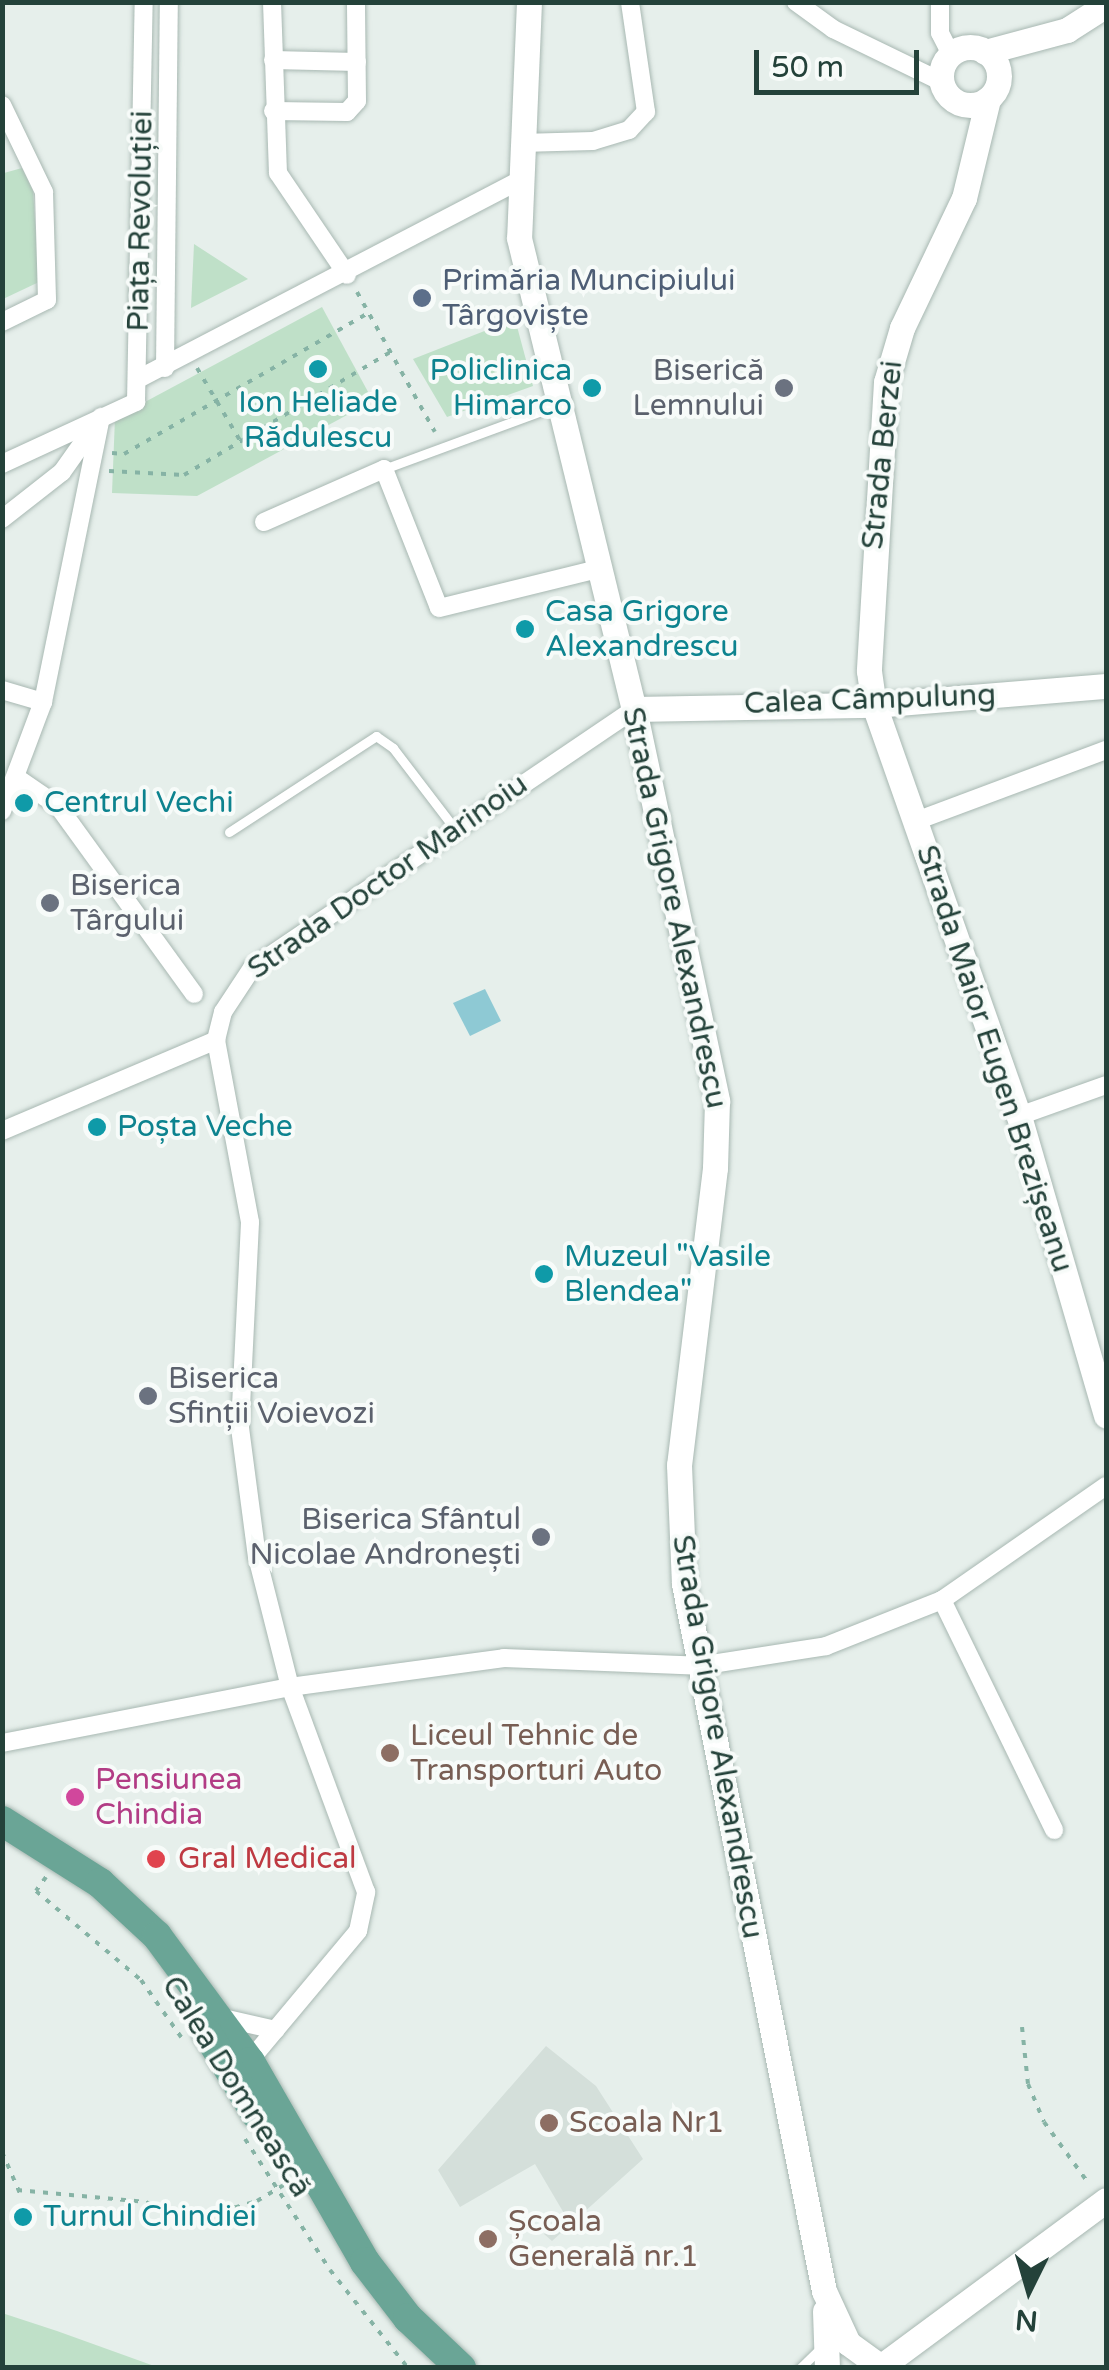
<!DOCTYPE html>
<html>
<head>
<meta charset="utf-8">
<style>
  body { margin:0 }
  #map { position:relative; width:1109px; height:2370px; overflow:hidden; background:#e6efeb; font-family:"Varela Round",sans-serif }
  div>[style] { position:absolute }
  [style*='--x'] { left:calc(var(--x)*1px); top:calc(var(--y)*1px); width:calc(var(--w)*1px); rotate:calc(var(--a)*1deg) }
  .built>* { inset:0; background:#d4dfda }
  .green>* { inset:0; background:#bfe0c8 }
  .water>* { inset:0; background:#8ec9d4 }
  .path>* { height:4px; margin-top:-2px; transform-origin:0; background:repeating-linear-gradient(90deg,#86b3a5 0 5px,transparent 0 13px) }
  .roads { filter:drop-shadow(0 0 2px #a8b8b2) drop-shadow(0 0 2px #a8b8b2) }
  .lane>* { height:9px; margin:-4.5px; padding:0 4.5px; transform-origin:4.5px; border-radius:4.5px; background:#fff }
  .street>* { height:18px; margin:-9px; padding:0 9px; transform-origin:9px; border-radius:9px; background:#fff }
  .secondary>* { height:25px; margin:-12.5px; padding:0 12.5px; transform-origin:12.5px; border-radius:12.5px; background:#fff }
  .secondary>.ring { margin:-12.5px; padding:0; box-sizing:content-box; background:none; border:25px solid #fff; border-radius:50% }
  .primary>* { height:30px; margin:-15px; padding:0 15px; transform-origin:15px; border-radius:15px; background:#6aa596 }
  .dots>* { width:28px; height:28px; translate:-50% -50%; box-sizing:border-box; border:5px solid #f7fbf9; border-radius:50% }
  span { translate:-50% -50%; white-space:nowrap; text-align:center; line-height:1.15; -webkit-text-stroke:8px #f7fbf9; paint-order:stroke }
  .street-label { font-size:30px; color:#24423a }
  .service-label { font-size:30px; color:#4e5e75 }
  .left { translate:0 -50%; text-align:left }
  .culture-label { font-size:30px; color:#0d838f }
  .right { translate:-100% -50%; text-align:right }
  .worship-label { font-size:30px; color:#5b616d }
  .education-label { font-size:30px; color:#785e54 }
  .hotel-label { font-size:30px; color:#b23c85 }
  .health-label { font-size:30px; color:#be3a42 }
  .frame { position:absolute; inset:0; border:5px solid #24423a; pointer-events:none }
  .north { position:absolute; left:979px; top:2240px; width:100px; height:100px; -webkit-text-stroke:8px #f7fbf9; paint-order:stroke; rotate:185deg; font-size:28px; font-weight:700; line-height:40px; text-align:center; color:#24423a }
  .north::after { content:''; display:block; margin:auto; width:35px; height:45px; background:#24423a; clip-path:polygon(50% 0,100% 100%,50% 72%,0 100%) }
  .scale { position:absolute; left:754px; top:50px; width:165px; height:45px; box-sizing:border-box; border:5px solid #24423a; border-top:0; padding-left:12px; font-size:30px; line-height:35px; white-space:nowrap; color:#24423a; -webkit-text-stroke:8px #f7fbf9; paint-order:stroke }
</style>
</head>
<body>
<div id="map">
  <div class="built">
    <i style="clip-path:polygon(546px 2046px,596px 2086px,643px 2159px,552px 2241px,544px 2234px,565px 2215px,535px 2164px,460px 2207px,438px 2170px)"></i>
  </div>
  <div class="green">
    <i style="clip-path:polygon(22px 168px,33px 191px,39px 282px,3px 299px,4px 173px)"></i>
    <i style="clip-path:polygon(194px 244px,248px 279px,191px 308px)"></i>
    <i style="clip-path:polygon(322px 307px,373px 401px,197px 496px,112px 493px,115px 418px)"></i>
    <i style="clip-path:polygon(515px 319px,533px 386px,447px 417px,413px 359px)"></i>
    <i style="clip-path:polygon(2px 2313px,57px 2331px,157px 2367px,3px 2367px)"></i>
  </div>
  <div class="water">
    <i style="clip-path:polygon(485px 989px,501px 1021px,470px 1036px,453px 1003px)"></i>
  </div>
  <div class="path">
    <i style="--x:357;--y:292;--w:160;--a:60.9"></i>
    <i style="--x:197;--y:368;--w:86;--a:59.3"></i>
    <i style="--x:112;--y:453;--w:12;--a:5"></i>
    <i style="--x:124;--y:454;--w:282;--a:-30"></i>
    <i style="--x:109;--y:471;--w:75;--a:3.1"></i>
    <i style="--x:184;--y:475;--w:240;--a:-30.8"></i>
    <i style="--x:46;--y:1877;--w:17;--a:126"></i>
    <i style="--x:36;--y:1891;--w:138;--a:40.3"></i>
    <i style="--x:141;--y:1980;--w:70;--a:54.9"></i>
    <i style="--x:1022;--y:2027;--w:57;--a:84"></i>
    <i style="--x:1028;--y:2084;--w:41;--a:67.2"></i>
    <i style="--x:1044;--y:2122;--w:77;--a:54"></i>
    <i style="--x:245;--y:2139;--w:156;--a:57"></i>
    <i style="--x:330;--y:2270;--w:125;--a:51.5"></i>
    <i style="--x:2;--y:2152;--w:48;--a:66.6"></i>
    <i style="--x:17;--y:2190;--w:130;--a:5.3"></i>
    <i style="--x:146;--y:2202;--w:44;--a:27.1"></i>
    <i style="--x:185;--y:2222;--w:75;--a:-16.3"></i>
    <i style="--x:257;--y:2201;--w:37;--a:-31"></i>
  </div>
  <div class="roads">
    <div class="lane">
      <i style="--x:384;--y:469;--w:185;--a:-20.2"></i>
      <i style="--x:229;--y:832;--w:176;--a:-33.1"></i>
      <i style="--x:376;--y:736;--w:21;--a:35"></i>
      <i style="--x:393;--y:748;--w:102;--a:52.6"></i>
      <i style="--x:800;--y:2368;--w:29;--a:-44"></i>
    </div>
    <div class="street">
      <i style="--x:272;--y:2;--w:171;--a:88"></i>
      <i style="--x:278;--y:173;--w:123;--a:55.9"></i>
      <i style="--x:796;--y:2;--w:46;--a:36.1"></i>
      <i style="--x:833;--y:29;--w:121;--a:25.9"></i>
      <i style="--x:940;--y:2;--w:31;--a:90"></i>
      <i style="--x:940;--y:33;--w:25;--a:63"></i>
      <i style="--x:273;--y:60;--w:84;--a:1.4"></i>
      <i style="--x:2;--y:105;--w:97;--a:64.2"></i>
      <i style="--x:44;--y:192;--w:108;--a:88.4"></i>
      <i style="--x:47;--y:300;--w:50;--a:153.9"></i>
      <i style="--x:273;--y:111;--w:74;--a:0.8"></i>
      <i style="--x:347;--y:112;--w:15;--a:-48"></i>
      <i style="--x:357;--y:101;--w:99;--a:-90.6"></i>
      <i style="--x:521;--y:143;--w:72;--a:-1.6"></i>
      <i style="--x:593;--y:141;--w:38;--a:-17"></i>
      <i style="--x:629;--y:130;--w:25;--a:-47"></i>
      <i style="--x:646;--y:112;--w:111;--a:-98.3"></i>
      <i style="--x:165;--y:368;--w:366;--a:-89.4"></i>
      <i style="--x:138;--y:379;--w:429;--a:-27.5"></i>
      <i style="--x:2;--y:464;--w:148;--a:-24.8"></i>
      <i style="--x:136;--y:402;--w:400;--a:-88.9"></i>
      <i style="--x:2;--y:519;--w:76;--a:-38.1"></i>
      <i style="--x:62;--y:472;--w:62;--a:-54.8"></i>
      <i style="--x:264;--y:522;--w:131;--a:-23.8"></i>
      <i style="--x:384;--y:469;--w:149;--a:68.4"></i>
      <i style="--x:439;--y:608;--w:164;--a:-13.8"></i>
      <i style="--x:2;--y:690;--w:43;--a:16.3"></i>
      <i style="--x:17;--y:778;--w:50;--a:34.3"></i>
      <i style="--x:58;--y:806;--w:232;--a:54.1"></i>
      <i style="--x:2;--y:811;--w:116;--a:-69.4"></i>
      <i style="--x:43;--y:702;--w:291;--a:-78.5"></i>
      <i style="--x:916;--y:821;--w:203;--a:-20.5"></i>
      <i style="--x:1019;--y:1116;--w:92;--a:-19.6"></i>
      <i style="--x:2;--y:1131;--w:233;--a:-23"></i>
      <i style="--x:942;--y:1600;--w:256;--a:64"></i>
      <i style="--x:2;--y:1743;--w:293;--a:-11"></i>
      <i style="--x:290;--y:1687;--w:216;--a:-7.7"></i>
      <i style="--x:504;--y:1658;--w:195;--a:2.3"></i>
      <i style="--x:699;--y:1666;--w:129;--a:-8.9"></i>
      <i style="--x:826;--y:1646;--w:125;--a:-21.6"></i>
      <i style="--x:942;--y:1600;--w:200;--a:-34.8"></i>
      <i style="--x:223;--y:2018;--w:54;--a:12.8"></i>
      <i style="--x:246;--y:2065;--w:175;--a:-50.1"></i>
      <i style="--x:358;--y:1931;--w:40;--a:-78"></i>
      <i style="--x:366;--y:1892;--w:219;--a:-110.3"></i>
      <i style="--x:290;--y:1687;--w:134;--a:-104.2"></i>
      <i style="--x:257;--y:1557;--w:131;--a:-97.5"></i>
      <i style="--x:240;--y:1427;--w:205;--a:-87.2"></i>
      <i style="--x:250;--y:1222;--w:185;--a:-100.6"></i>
      <i style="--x:216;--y:1040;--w:29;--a:-76"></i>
      <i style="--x:223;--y:1012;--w:53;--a:-56.6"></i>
      <i style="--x:252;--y:968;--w:462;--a:-34.1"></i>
    </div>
    <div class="secondary">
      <i style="--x:529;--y:2;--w:236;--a:92.4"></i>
      <i style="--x:519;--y:238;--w:485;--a:76.3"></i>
      <i style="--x:634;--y:709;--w:401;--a:78"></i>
      <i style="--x:717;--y:1101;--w:67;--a:91.7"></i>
      <i style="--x:715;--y:1168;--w:299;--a:96.9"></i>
      <i style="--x:679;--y:1465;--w:119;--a:87.6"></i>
      <i style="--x:684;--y:1584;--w:721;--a:78.8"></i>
      <i style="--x:824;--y:2291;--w:57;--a:65.2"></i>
      <i style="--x:848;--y:2343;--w:41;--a:36"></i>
      <i class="ring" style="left:941px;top:47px;width:33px;height:33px"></i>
      <i style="--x:985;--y:52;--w:85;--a:-15"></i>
      <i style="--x:1067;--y:30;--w:46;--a:-32.7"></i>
      <i style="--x:988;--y:99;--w:102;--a:103.6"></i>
      <i style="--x:964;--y:198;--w:144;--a:115.5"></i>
      <i style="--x:902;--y:328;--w:56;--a:106.5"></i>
      <i style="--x:886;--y:382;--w:289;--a:93.4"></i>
      <i style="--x:869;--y:671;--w:34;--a:82"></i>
      <i style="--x:874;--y:705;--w:436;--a:70.6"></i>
      <i style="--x:1019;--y:1116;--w:312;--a:73.8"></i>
      <i style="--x:634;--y:709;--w:240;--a:-1"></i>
      <i style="--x:874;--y:705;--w:233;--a:-4.7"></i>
      <i style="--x:825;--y:2311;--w:57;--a:88"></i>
      <i style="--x:879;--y:2368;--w:282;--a:-36.5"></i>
    </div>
    <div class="primary">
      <i style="--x:2;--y:1821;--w:116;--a:32.3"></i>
      <i style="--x:100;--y:1883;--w:78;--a:42.9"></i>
      <i style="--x:157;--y:1936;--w:157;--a:53.6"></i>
      <i style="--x:250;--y:2062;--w:231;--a:60.1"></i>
      <i style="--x:365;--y:2262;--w:71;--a:52.5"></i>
      <i style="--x:408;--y:2318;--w:73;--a:43.3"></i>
      <i style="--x:207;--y:2033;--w:95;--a:58.8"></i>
    </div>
  </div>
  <div class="dots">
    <i style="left:422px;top:298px;background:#5c6f8a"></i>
    <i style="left:318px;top:369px;background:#0f9aa8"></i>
    <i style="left:592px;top:388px;background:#0f9aa8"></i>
    <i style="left:784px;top:388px;background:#6b7280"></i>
    <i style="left:525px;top:629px;background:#0f9aa8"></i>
    <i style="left:24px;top:803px;background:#0f9aa8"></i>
    <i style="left:50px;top:903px;background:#6b7280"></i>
    <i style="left:97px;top:1127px;background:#0f9aa8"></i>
    <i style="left:544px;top:1274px;background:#0f9aa8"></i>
    <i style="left:148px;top:1396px;background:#6b7280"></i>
    <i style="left:541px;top:1537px;background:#6b7280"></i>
    <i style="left:390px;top:1753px;background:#8d6e63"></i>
    <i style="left:75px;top:1797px;background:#d1479c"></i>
    <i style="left:156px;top:1859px;background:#e0444e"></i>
    <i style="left:549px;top:2123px;background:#8d6e63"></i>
    <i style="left:23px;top:2217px;background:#0f9aa8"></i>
    <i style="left:488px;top:2239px;background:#8d6e63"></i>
  </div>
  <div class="street-label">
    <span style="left:141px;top:221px;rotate:-89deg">Piața Revoluției</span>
    <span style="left:883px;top:455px;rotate:-84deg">Strada Berzei</span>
    <span style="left:870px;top:700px;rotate:-2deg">Calea Câmpulung</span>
    <span style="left:388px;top:877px;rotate:-35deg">Strada Doctor Marinoiu</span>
    <span style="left:674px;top:908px;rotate:78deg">Strada Grigore Alexandrescu</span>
    <span style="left:994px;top:1059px;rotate:72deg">Strada Maior Eugen Brezișeanu</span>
    <span style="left:717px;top:1737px;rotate:80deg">Strada Grigore Alexandrescu</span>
    <span style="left:236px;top:2087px;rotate:58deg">Calea Domnească</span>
  </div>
  <div class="service-label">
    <span class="left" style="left:442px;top:298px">Primăria Muncipiului<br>Târgoviște</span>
  </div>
  <div class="culture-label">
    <span class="right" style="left:572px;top:388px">Policlinica<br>Himarco</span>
    <span style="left:318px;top:420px">Ion Heliade<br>Rădulescu</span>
    <span class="left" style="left:545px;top:629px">Casa Grigore<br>Alexandrescu</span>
    <span class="left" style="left:44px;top:803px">Centrul Vechi</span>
    <span class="left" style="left:117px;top:1127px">Poșta Veche</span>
    <span class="left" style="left:564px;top:1274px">Muzeul "Vasile<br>Blendea"</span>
    <span class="left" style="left:43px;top:2217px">Turnul Chindiei</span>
  </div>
  <div class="worship-label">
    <span class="right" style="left:764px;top:388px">Biserică<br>Lemnului</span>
    <span class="left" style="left:70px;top:903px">Biserica<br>Târgului</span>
    <span class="left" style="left:168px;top:1396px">Biserica<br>Sfinții Voievozi</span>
    <span class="right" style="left:521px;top:1537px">Biserica Sfântul<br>Nicolae Andronești</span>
  </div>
  <div class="education-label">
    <span class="left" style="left:410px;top:1753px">Liceul Tehnic de<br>Transporturi Auto</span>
    <span class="left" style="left:569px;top:2123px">Scoala Nr1</span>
    <span class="left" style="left:508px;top:2239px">Școala<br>Generală nr.1</span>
  </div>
  <div class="hotel-label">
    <span class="left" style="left:95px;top:1797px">Pensiunea<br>Chindia</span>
  </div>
  <div class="health-label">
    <span class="left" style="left:178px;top:1859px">Gral Medical</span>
  </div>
  <div class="frame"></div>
  <div class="north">N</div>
  <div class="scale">50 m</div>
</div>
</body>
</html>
